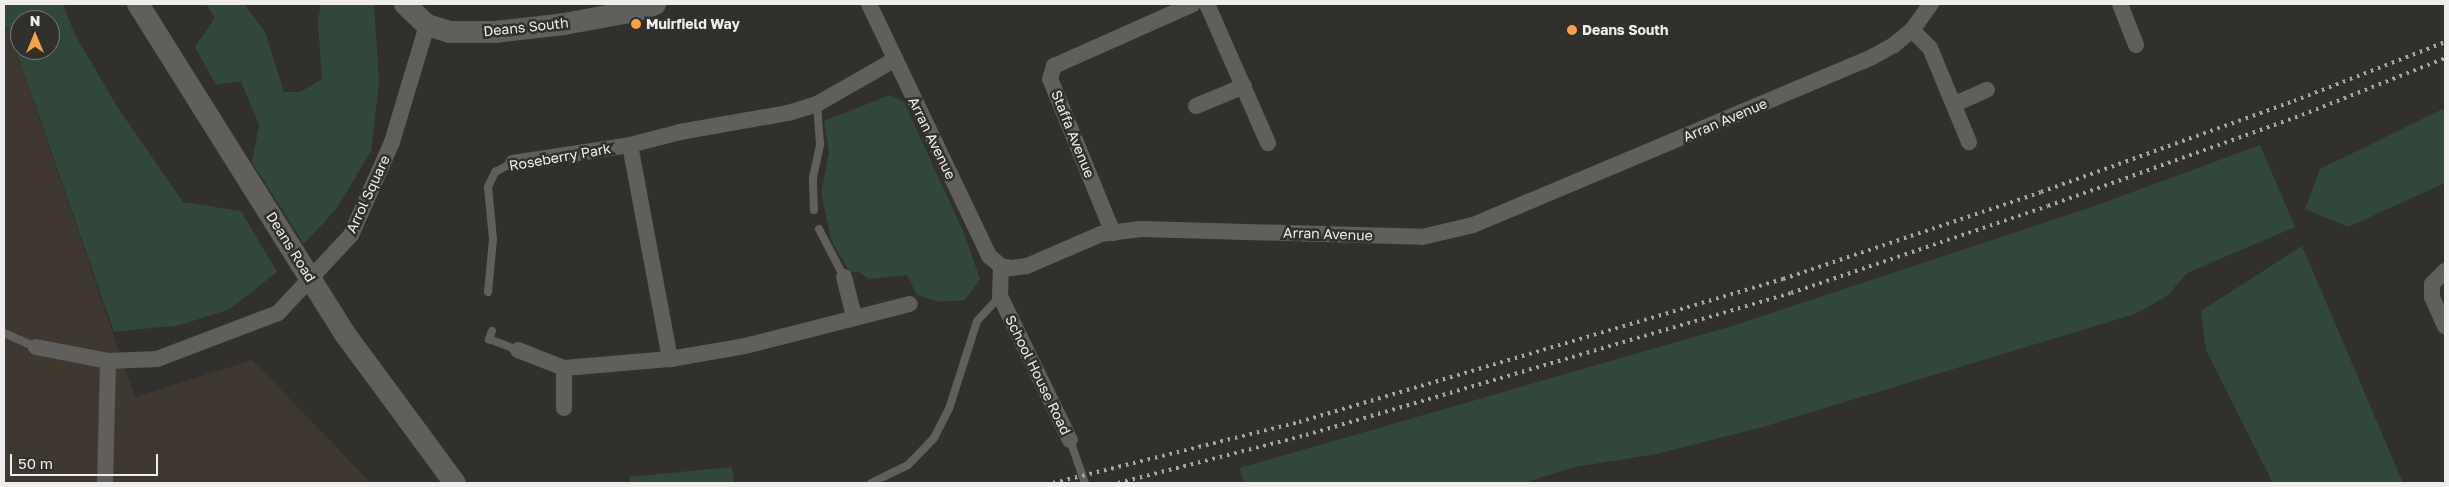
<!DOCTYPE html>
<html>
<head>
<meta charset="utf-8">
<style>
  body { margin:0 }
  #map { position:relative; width:2449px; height:487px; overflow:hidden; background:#32302d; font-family:"Golos Text",sans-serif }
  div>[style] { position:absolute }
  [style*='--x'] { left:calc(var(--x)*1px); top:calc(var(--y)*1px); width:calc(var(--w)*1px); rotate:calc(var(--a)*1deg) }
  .built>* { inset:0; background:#3e3830 }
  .green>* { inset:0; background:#32483b }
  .lane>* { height:8px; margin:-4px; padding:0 4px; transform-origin:4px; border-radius:4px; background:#615f5c }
  .street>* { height:16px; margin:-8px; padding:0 8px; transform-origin:8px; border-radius:8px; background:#615f5c }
  .secondary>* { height:22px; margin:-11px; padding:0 11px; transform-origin:11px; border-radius:11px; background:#615f5c }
  .rail>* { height:4px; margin-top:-2px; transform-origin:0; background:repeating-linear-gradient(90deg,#a8a7a5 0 2.5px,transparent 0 7.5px) }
  .dots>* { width:14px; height:14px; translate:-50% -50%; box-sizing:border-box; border:2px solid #32302d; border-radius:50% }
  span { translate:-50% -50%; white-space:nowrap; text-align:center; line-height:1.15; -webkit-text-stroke:5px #32302d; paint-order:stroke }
  .poi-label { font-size:14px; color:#efeeec; font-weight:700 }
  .left { translate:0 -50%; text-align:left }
  .street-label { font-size:14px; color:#efeeec }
  .frame { position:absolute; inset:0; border:5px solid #efeeec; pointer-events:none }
  .north { position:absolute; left:10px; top:10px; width:50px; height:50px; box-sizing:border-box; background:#32302d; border:1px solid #7e7c79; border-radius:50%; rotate:0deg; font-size:14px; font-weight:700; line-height:20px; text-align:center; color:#efeeec }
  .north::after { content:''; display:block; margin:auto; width:18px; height:22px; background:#f6a247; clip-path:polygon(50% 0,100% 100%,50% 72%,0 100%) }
  .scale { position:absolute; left:10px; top:454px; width:148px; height:22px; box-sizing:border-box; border:2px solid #efeeec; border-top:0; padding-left:6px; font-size:15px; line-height:18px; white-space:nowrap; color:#efeeec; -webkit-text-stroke:4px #32302d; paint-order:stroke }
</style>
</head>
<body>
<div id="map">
  <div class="built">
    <i style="clip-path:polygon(8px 28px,135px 397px,252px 360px,371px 483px,4px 483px,4px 29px)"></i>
  </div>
  <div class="green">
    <i style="clip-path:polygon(evenodd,4px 4px,63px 4px,74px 33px,118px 108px,183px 202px,241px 211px,277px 272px,230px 309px,180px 325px,114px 332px,8px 27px,4px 28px,4px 4px,20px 20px,50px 20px,50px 50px,20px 50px,20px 20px)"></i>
    <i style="clip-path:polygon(206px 4px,244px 4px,265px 32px,284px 92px,300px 92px,322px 79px,318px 21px,321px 4px,374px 4px,379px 83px,371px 151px,337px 208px,304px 244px,252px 162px,259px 125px,241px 81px,216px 85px,195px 47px,215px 18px)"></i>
    <i style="clip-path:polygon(890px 95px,904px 102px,963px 231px,980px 279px,965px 300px,940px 302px,917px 295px,907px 275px,869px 279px,859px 272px,850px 272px,832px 242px,821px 193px,829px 153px,824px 121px)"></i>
    <i style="clip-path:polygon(2445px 108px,2445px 183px,2348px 227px,2305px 209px,2320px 169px)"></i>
    <i style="clip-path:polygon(2260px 145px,2295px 227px,2187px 273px,2167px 296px,2135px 314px,1759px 428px,1656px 454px,1575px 467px,1523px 483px,1244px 483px,1240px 468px,1732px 326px,2092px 207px)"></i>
    <i style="clip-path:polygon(2302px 246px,2403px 483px,2273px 483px,2206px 350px,2201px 311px)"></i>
    <i style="clip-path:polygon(732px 467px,734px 483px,630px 483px,629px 477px)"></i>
  </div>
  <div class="lane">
    <i style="--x:814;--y:210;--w:32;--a:-92"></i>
    <i style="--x:813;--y:178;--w:35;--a:-78"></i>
    <i style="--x:820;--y:144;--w:40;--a:-94.3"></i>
    <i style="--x:819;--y:229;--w:54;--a:62.5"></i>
    <i style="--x:488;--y:292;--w:53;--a:-84.6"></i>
    <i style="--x:493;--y:239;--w:52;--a:-95.5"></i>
    <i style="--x:488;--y:187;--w:17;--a:-65"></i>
    <i style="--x:495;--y:172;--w:20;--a:-27"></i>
    <i style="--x:492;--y:331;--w:9;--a:111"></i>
    <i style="--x:489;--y:339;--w:31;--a:21"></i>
    <i style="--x:4;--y:333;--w:35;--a:24"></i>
    <i style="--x:1070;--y:440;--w:46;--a:70.8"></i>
    <i style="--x:871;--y:483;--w:41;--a:-25.9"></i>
    <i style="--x:908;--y:465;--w:37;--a:-46"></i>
    <i style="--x:934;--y:438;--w:33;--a:-63"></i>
    <i style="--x:949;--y:409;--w:92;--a:-72.3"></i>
    <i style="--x:977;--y:321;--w:34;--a:-47"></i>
  </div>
  <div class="street">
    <i style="--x:869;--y:4;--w:279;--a:64.5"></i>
    <i style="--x:989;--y:256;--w:16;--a:40"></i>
    <i style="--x:1001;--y:266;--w:10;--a:11"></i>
    <i style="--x:1011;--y:268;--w:16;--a:-7"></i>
    <i style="--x:1027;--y:266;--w:81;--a:-23.4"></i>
    <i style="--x:1101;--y:234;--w:40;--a:-7.1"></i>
    <i style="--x:1141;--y:229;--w:281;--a:1.6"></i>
    <i style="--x:1422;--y:237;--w:52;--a:-13.2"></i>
    <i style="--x:1473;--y:225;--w:433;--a:-22.8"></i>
    <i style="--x:1872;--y:57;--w:25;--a:-29"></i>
    <i style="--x:1894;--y:45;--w:23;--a:-40"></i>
    <i style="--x:1912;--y:30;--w:32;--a:-54"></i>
    <i style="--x:1207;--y:4;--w:152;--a:66.3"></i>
    <i style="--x:2120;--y:4;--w:44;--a:68.7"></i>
    <i style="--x:1912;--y:30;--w:25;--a:45"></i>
    <i style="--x:1930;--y:48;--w:102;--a:67.5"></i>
    <i style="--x:1955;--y:104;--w:35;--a:-24"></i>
    <i style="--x:1196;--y:106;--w:52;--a:-22.6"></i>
    <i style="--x:630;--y:145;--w:218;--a:79.4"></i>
    <i style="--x:670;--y:359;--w:76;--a:-9.8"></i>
    <i style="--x:745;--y:346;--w:170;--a:-14.3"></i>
    <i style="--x:513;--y:163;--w:118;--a:-8.7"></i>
    <i style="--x:630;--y:145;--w:52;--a:-14.6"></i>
    <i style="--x:680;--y:132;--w:110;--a:-10"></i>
    <i style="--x:788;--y:113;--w:30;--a:-17"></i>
    <i style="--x:817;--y:104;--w:89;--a:-29.7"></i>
    <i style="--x:1113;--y:233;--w:166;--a:-112.2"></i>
    <i style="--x:1050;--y:79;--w:14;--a:-73"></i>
    <i style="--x:1054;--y:66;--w:152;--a:-24"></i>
    <i style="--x:1001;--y:266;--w:30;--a:92"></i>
    <i style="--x:1000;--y:296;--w:160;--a:64.1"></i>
    <i style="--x:2445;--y:271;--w:18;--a:135"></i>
    <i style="--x:2432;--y:284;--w:13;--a:90"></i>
    <i style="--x:2432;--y:297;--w:32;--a:66"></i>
    <i style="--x:844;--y:277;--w:40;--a:75.6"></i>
    <i style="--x:36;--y:347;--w:73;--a:11"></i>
    <i style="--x:108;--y:361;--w:122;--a:91.4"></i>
    <i style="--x:518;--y:350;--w:49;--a:21.4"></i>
    <i style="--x:564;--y:368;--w:106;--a:-4.9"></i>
    <i style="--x:108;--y:361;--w:49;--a:-2.3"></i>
    <i style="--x:157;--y:359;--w:129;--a:-20.8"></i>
    <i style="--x:278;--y:313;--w:107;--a:-46.9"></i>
    <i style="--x:351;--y:235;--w:102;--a:-66.2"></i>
    <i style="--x:392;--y:142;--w:122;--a:-73.3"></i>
    <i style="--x:564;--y:408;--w:40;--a:-90"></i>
  </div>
  <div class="secondary">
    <i style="--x:138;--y:4;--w:390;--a:57.9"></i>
    <i style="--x:345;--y:334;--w:185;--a:53.6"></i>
    <i style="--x:405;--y:4;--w:30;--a:44"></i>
    <i style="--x:427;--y:25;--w:24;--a:17"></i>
    <i style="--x:450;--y:32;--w:45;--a:0"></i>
    <i style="--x:495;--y:32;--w:69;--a:-6.6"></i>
    <i style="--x:564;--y:24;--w:71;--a:-10.5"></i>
    <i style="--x:634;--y:11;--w:22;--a:-18"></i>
  </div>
  <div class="rail">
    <i style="--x:1053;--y:483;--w:253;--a:-13.9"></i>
    <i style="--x:1299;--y:422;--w:505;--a:-16.46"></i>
    <i style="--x:1783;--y:279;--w:272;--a:-18.6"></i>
    <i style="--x:2041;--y:192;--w:269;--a:-19.8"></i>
    <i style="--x:2294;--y:101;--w:162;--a:-21.3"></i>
    <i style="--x:1118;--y:483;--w:194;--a:-14.3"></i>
    <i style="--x:1306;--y:435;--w:505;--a:-16.32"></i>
    <i style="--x:1791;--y:293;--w:271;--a:-18.7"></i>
    <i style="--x:2048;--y:206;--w:270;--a:-19.7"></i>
    <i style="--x:2302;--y:115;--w:154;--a:-21.7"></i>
  </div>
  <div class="dots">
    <i style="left:636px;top:24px;background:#f6a247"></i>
    <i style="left:1572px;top:30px;background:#f6a247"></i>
  </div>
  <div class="poi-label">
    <span class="left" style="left:646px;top:24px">Muirfield Way</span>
    <span class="left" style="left:1582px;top:30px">Deans South</span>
  </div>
  <div class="street-label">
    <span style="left:526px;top:27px;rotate:-6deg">Deans South</span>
    <span style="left:1725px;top:120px;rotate:-23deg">Arran Avenue</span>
    <span style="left:1073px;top:134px;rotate:68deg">Staffa Avenue</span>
    <span style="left:932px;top:138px;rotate:64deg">Arran Avenue</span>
    <span style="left:560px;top:157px;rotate:-10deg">Roseberry Park</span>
    <span style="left:368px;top:194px;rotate:-65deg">Arrol Square</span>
    <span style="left:1328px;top:234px;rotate:2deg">Arran Avenue</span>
    <span style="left:291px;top:247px;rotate:58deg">Deans Road</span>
    <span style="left:1038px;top:375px;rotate:64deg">School House Road</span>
  </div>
  <div class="frame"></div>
  <div class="north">N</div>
  <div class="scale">50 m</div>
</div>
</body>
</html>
